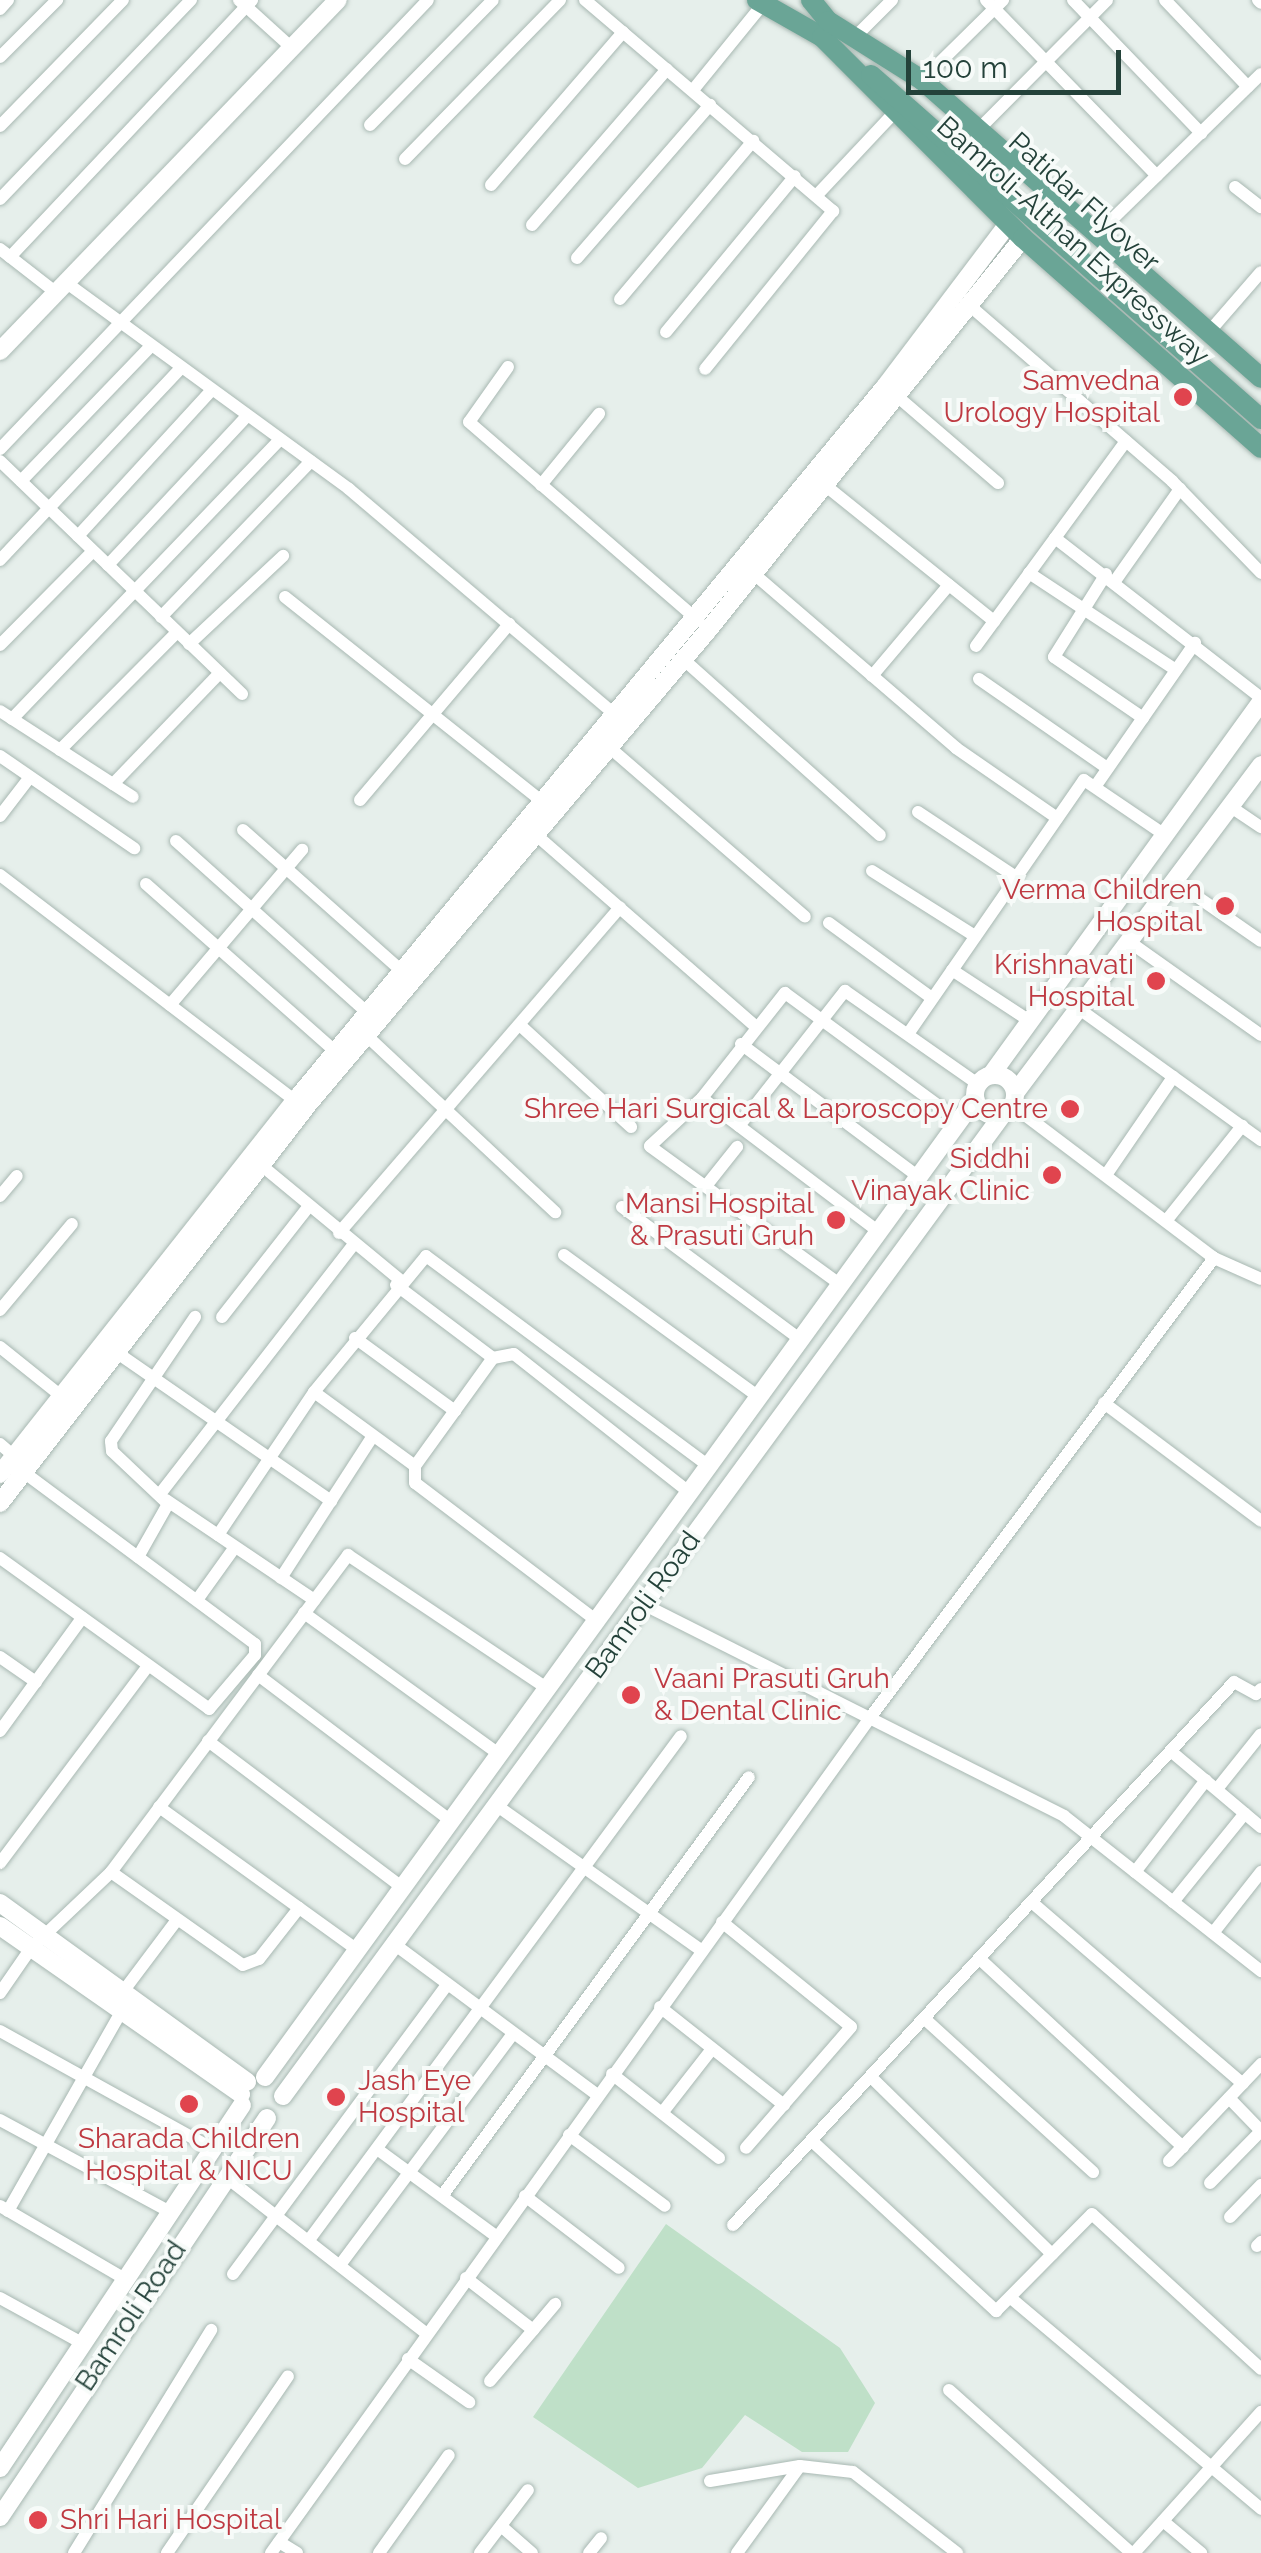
<!DOCTYPE html>
<html>
<head>
<meta charset="utf-8">
<style>
  body { margin:0 }
  #map { position:relative; width:1261px; height:2553px; overflow:hidden; background:#e6efeb; font-family:Raleway,sans-serif }
  div>[style] { position:absolute }
  [style*='--x'] { left:calc(var(--x)*1px); top:calc(var(--y)*1px); width:calc(var(--w)*1px); rotate:calc(var(--a)*1deg) }
  .green>* { inset:0; background:#bfe0c8 }
  .roads { filter:drop-shadow(0 0 2px #a8b8b2) drop-shadow(0 0 2px #a8b8b2) }
  .street>* { height:12px; margin:-6px; padding:0 6px; transform-origin:6px; border-radius:6px; background:#fff }
  .secondary>* { height:18px; margin:-9px; padding:0 9px; transform-origin:9px; border-radius:9px; background:#fff }
  .secondary>.ring { margin:-9px; padding:0; box-sizing:content-box; background:none; border:18px solid #fff; border-radius:50% }
  .primary>* { height:20px; margin:-10px; padding:0 10px; transform-origin:10px; border-radius:10px; background:#6aa596 }
  .dots>* { width:28px; height:28px; translate:-50% -50%; box-sizing:border-box; border:5px solid #f7fbf9; border-radius:50% }
  span { translate:-50% -50%; white-space:nowrap; text-align:center; line-height:1.15; -webkit-text-stroke:8px #f7fbf9; paint-order:stroke }
  .street-label { font-size:28px; color:#24423a }
  .health-label { font-size:28px; color:#be3a42 }
  .right { translate:-100% -50%; text-align:right }
  .left { translate:0 -50%; text-align:left }
  .scale { position:absolute; left:906px; top:50px; width:215px; height:45px; box-sizing:border-box; border:5px solid #24423a; border-top:0; padding-left:12px; font-size:30px; line-height:35px; white-space:nowrap; color:#24423a; -webkit-text-stroke:8px #f7fbf9; paint-order:stroke }
</style>
</head>
<body>
<div id="map">
  <div class="green">
    <i style="clip-path:polygon(666px 2224px,840px 2348px,875px 2403px,848px 2452px,802px 2452px,745px 2415px,702px 2468px,638px 2488px,533px 2417px)"></i>
  </div>
  <div class="roads">
    <div class="street">
      <i style="--x:239;--y:0;--w:72;--a:42.2"></i>
      <i style="--x:585;--y:0;--w:326;--a:40.4"></i>
      <i style="--x:833;--y:211;--w:203;--a:129"></i>
      <i style="--x:986;--y:0;--w:245;--a:45.8"></i>
      <i style="--x:1073;--y:0;--w:185;--a:46.1"></i>
      <i style="--x:1165;--y:0;--w:120;--a:46.3"></i>
      <i style="--x:1258;--y:0;--w:4;--a:45"></i>
      <i style="--x:0;--y:9;--w:12;--a:-48"></i>
      <i style="--x:856;--y:36;--w:51;--a:-45"></i>
      <i style="--x:0;--y:57;--w:81;--a:-45"></i>
      <i style="--x:922;--y:80;--w:114;--a:-44.6"></i>
      <i style="--x:693;--y:90;--w:111;--a:-50.9"></i>
      <i style="--x:370;--y:125;--w:175;--a:-45.5"></i>
      <i style="--x:0;--y:126;--w:176;--a:-45.7"></i>
      <i style="--x:978;--y:130;--w:183;--a:-45.2"></i>
      <i style="--x:405;--y:159;--w:222;--a:-45.7"></i>
      <i style="--x:491;--y:185;--w:202;--a:-49.2"></i>
      <i style="--x:1235;--y:187;--w:33;--a:38"></i>
      <i style="--x:817;--y:195;--w:111;--a:-46.8"></i>
      <i style="--x:0;--y:199;--w:276;--a:-46.2"></i>
      <i style="--x:532;--y:225;--w:206;--a:-49.1"></i>
      <i style="--x:1097;--y:234;--w:229;--a:-44.3"></i>
      <i style="--x:0;--y:249;--w:68;--a:37.9"></i>
      <i style="--x:10;--y:257;--w:353;--a:-46.7"></i>
      <i style="--x:577;--y:258;--w:203;--a:-49"></i>
      <i style="--x:64;--y:281;--w:353;--a:36.1"></i>
      <i style="--x:349;--y:489;--w:355;--a:40.3"></i>
      <i style="--x:620;--y:299;--w:207;--a:-49.9"></i>
      <i style="--x:969;--y:305;--w:269;--a:40.9"></i>
      <i style="--x:1172;--y:481;--w:128;--a:45.9"></i>
      <i style="--x:666;--y:332;--w:202;--a:-50.4"></i>
      <i style="--x:1209;--y:332;--w:79;--a:-49.1"></i>
      <i style="--x:508;--y:367;--w:67;--a:125.3"></i>
      <i style="--x:469;--y:422;--w:304;--a:40.9"></i>
      <i style="--x:898;--y:397;--w:132;--a:40.7"></i>
      <i style="--x:0;--y:449;--w:620;--a:-46.37"></i>
      <i style="--x:0;--y:461;--w:336;--a:43.9"></i>
      <i style="--x:21;--y:481;--w:187;--a:-46.1"></i>
      <i style="--x:541;--y:485;--w:92;--a:-50.8"></i>
      <i style="--x:826;--y:486;--w:216;--a:38.8"></i>
      <i style="--x:78;--y:536;--w:198;--a:-47.5"></i>
      <i style="--x:1055;--y:538;--w:261;--a:37.8"></i>
      <i style="--x:0;--y:560;--w:264;--a:-46.7"></i>
      <i style="--x:108;--y:565;--w:204;--a:-47"></i>
      <i style="--x:1029;--y:573;--w:176;--a:33.4"></i>
      <i style="--x:754;--y:574;--w:267;--a:40.7"></i>
      <i style="--x:956;--y:748;--w:123;--a:34.7"></i>
      <i style="--x:1106;--y:574;--w:98;--a:122.1"></i>
      <i style="--x:1054;--y:657;--w:108;--a:34.4"></i>
      <i style="--x:1115;--y:581;--w:113;--a:-54.8"></i>
      <i style="--x:285;--y:597;--w:332;--a:38.5"></i>
      <i style="--x:161;--y:617;--w:216;--a:-46.1"></i>
      <i style="--x:189;--y:644;--w:129;--a:-43.1"></i>
      <i style="--x:0;--y:645;--w:132;--a:-45.3"></i>
      <i style="--x:976;--y:646;--w:254;--a:-53.8"></i>
      <i style="--x:683;--y:659;--w:264;--a:41.8"></i>
      <i style="--x:872;--y:676;--w:119;--a:-49.8"></i>
      <i style="--x:979;--y:679;--w:156;--a:34.8"></i>
      <i style="--x:0;--y:711;--w:158;--a:32.9"></i>
      <i style="--x:12;--y:719;--w:387;--a:-46.2"></i>
      <i style="--x:609;--y:747;--w:259;--a:40.9"></i>
      <i style="--x:60;--y:750;--w:166;--a:-45.2"></i>
      <i style="--x:0;--y:756;--w:163;--a:34.5"></i>
      <i style="--x:113;--y:784;--w:154;--a:-46.1"></i>
      <i style="--x:1097;--y:784;--w:172;--a:-55.2"></i>
      <i style="--x:360;--y:800;--w:231;--a:-49.7"></i>
      <i style="--x:1231;--y:807;--w:36;--a:34"></i>
      <i style="--x:918;--y:812;--w:118;--a:33.6"></i>
      <i style="--x:0;--y:816;--w:49;--a:-52.4"></i>
      <i style="--x:243;--y:830;--w:213;--a:41.6"></i>
      <i style="--x:535;--y:834;--w:293;--a:41.1"></i>
      <i style="--x:176;--y:841;--w:258;--a:41.9"></i>
      <i style="--x:872;--y:871;--w:122;--a:32.3"></i>
      <i style="--x:0;--y:875;--w:372;--a:37.4"></i>
      <i style="--x:1176;--y:882;--w:103;--a:34.8"></i>
      <i style="--x:146;--y:884;--w:254;--a:41.5"></i>
      <i style="--x:829;--y:923;--w:127;--a:36.1"></i>
      <i style="--x:1131;--y:943;--w:159;--a:35.3"></i>
      <i style="--x:952;--y:970;--w:93;--a:33.2"></i>
      <i style="--x:170;--y:1005;--w:204;--a:-49.6"></i>
      <i style="--x:1082;--y:1011;--w:221;--a:35.8"></i>
      <i style="--x:522;--y:1027;--w:148;--a:42.5"></i>
      <i style="--x:908;--y:1034;--w:309;--a:-55.3"></i>
      <i style="--x:1084;--y:780;--w:98;--a:34.2"></i>
      <i style="--x:367;--y:1036;--w:258;--a:43.1"></i>
      <i style="--x:741;--y:1044;--w:222;--a:36.8"></i>
      <i style="--x:702;--y:1098;--w:222;--a:37.1"></i>
      <i style="--x:739;--y:1126;--w:172;--a:-51.9"></i>
      <i style="--x:845;--y:991;--w:162;--a:35"></i>
      <i style="--x:261;--y:1165;--w:180;--a:39.6"></i>
      <i style="--x:1106;--y:1175;--w:119;--a:-55.6"></i>
      <i style="--x:706;--y:1186;--w:50;--a:-51.5"></i>
      <i style="--x:0;--y:1196;--w:26;--a:-50"></i>
      <i style="--x:622;--y:1207;--w:223;--a:36.6"></i>
      <i style="--x:1166;--y:1221;--w:122;--a:-51.3"></i>
      <i style="--x:339;--y:1233;--w:430;--a:-49.2"></i>
      <i style="--x:564;--y:1255;--w:243;--a:36.1"></i>
      <i style="--x:1214;--y:1258;--w:51;--a:24.1"></i>
      <i style="--x:396;--y:1285;--w:121;--a:37"></i>
      <i style="--x:841;--y:1285;--w:236;--a:-144"></i>
      <i style="--x:650;--y:1146;--w:71;--a:-42.7"></i>
      <i style="--x:702;--y:1098;--w:134;--a:-51.7"></i>
      <i style="--x:785;--y:993;--w:216;--a:36.3"></i>
      <i style="--x:0;--y:1310;--w:112;--a:-50.1"></i>
      <i style="--x:222;--y:1317;--w:141;--a:-51.9"></i>
      <i style="--x:355;--y:1338;--w:124;--a:36.1"></i>
      <i style="--x:0;--y:1347;--w:77;--a:38.7"></i>
      <i style="--x:116;--y:1352;--w:262;--a:34.7"></i>
      <i style="--x:314;--y:1392;--w:125;--a:36.2"></i>
      <i style="--x:1104;--y:1403;--w:196;--a:36.9"></i>
      <i style="--x:0;--y:1444;--w:18;--a:41"></i>
      <i style="--x:160;--y:1494;--w:316;--a:-52.2"></i>
      <i style="--x:166;--y:1500;--w:179;--a:34"></i>
      <i style="--x:218;--y:1535;--w:172;--a:-56.1"></i>
      <i style="--x:314;--y:1392;--w:176;--a:-50.5"></i>
      <i style="--x:426;--y:1256;--w:354;--a:36.6"></i>
      <i style="--x:138;--y:1557;--w:61;--a:-60.5"></i>
      <i style="--x:168;--y:1504;--w:77;--a:-136.6"></i>
      <i style="--x:112;--y:1451;--w:10;--a:-96"></i>
      <i style="--x:111;--y:1441;--w:150;--a:-55.9"></i>
      <i style="--x:0;--y:1558;--w:258;--a:35.8"></i>
      <i style="--x:209;--y:1709;--w:71;--a:-49.6"></i>
      <i style="--x:255;--y:1655;--w:11;--a:-90"></i>
      <i style="--x:255;--y:1644;--w:289;--a:-143.4"></i>
      <i style="--x:281;--y:1578;--w:169;--a:-57.1"></i>
      <i style="--x:197;--y:1600;--w:65;--a:-54.4"></i>
      <i style="--x:643;--y:1604;--w:471;--a:26.7"></i>
      <i style="--x:1064;--y:1816;--w:251;--a:38.2"></i>
      <i style="--x:304;--y:1613;--w:242;--a:35.9"></i>
      <i style="--x:597;--y:1621;--w:228;--a:-142.8"></i>
      <i style="--x:415;--y:1483;--w:17;--a:-90"></i>
      <i style="--x:415;--y:1466;--w:133;--a:-54.2"></i>
      <i style="--x:493;--y:1358;--w:21;--a:-11"></i>
      <i style="--x:514;--y:1354;--w:224;--a:38.3"></i>
      <i style="--x:0;--y:1657;--w:44;--a:34.8"></i>
      <i style="--x:258;--y:1675;--w:242;--a:37.1"></i>
      <i style="--x:0;--y:1731;--w:140;--a:-54"></i>
      <i style="--x:208;--y:1741;--w:244;--a:37"></i>
      <i style="--x:1173;--y:1753;--w:115;--a:40.1"></i>
      <i style="--x:1217;--y:1789;--w:70;--a:-51.3"></i>
      <i style="--x:496;--y:1805;--w:251;--a:35.3"></i>
      <i style="--x:159;--y:1807;--w:244;--a:35.8"></i>
      <i style="--x:0;--y:1863;--w:246;--a:-53.1"></i>
      <i style="--x:111;--y:1872;--w:161;--a:35.2"></i>
      <i style="--x:243;--y:1965;--w:17;--a:-21"></i>
      <i style="--x:259;--y:1959;--w:65;--a:-51.9"></i>
      <i style="--x:1135;--y:1872;--w:116;--a:-52.3"></i>
      <i style="--x:1173;--y:1902;--w:114;--a:-51"></i>
      <i style="--x:1035;--y:1905;--w:274;--a:40.7"></i>
      <i style="--x:722;--y:1922;--w:166;--a:39.1"></i>
      <i style="--x:851;--y:2027;--w:160;--a:131"></i>
      <i style="--x:1213;--y:1933;--w:78;--a:-51.8"></i>
      <i style="--x:394;--y:1944;--w:253;--a:36.6"></i>
      <i style="--x:982;--y:1961;--w:274;--a:42.8"></i>
      <i style="--x:0;--y:1993;--w:55;--a:-55.4"></i>
      <i style="--x:31;--y:1948;--w:110;--a:-43.5"></i>
      <i style="--x:111;--y:1872;--w:396;--a:-53.2"></i>
      <i style="--x:348;--y:1555;--w:241;--a:33.8"></i>
      <i style="--x:122;--y:1993;--w:90;--a:-53.1"></i>
      <i style="--x:660;--y:2007;--w:158;--a:38.3"></i>
      <i style="--x:926;--y:2020;--w:226;--a:42.3"></i>
      <i style="--x:0;--y:2031;--w:244;--a:29"></i>
      <i style="--x:612;--y:2074;--w:136;--a:38.1"></i>
      <i style="--x:872;--y:2078;--w:252;--a:44.4"></i>
      <i style="--x:1229;--y:2098;--w:46;--a:45.9"></i>
      <i style="--x:662;--y:2113;--w:81;--a:-52"></i>
      <i style="--x:0;--y:2120;--w:193;--a:28.4"></i>
      <i style="--x:569;--y:2135;--w:119;--a:36.5"></i>
      <i style="--x:812;--y:2141;--w:251;--a:42.7"></i>
      <i style="--x:996;--y:2311;--w:136;--a:-45.3"></i>
      <i style="--x:1092;--y:2214;--w:229;--a:42.5"></i>
      <i style="--x:377;--y:2149;--w:147;--a:36.2"></i>
      <i style="--x:1169;--y:2161;--w:134;--a:-46.5"></i>
      <i style="--x:226;--y:2177;--w:254;--a:38"></i>
      <i style="--x:1210;--y:2183;--w:73;--a:-45.6"></i>
      <i style="--x:442;--y:2196;--w:519;--a:-53.77"></i>
      <i style="--x:525;--y:2196;--w:118;--a:37.5"></i>
      <i style="--x:0;--y:2206;--w:145;--a:30.3"></i>
      <i style="--x:8;--y:2211;--w:231;--a:-60.4"></i>
      <i style="--x:1230;--y:2217;--w:45;--a:-45.9"></i>
      <i style="--x:733;--y:2225;--w:739;--a:-47.3"></i>
      <i style="--x:1234;--y:1682;--w:25;--a:29"></i>
      <i style="--x:1256;--y:1694;--w:7;--a:-45"></i>
      <i style="--x:309;--y:2240;--w:626;--a:-53.57"></i>
      <i style="--x:1257;--y:2246;--w:6;--a:-45"></i>
      <i style="--x:340;--y:2265;--w:287;--a:-53.2"></i>
      <i style="--x:233;--y:2274;--w:360;--a:-53.5"></i>
      <i style="--x:466;--y:2278;--w:85;--a:37.8"></i>
      <i style="--x:0;--y:2298;--w:94;--a:28.8"></i>
      <i style="--x:1012;--y:2299;--w:326;--a:40.1"></i>
      <i style="--x:408;--y:2359;--w:75;--a:35.2"></i>
      <i style="--x:490;--y:2381;--w:101;--a:-49.8"></i>
      <i style="--x:949;--y:2390;--w:244;--a:41.8"></i>
      <i style="--x:710;--y:2481;--w:91;--a:-9.5"></i>
      <i style="--x:800;--y:2466;--w:53;--a:6.5"></i>
      <i style="--x:853;--y:2472;--w:132;--a:37.9"></i>
      <i style="--x:1163;--y:2521;--w:50;--a:40.1"></i>
      <i style="--x:501;--y:2526;--w:41;--a:41.1"></i>
      <i style="--x:279;--y:2542;--w:21;--a:31"></i>
      <i style="--x:74;--y:2553;--w:262;--a:-58.4"></i>
      <i style="--x:167;--y:2553;--w:214;--a:-55.6"></i>
      <i style="--x:271;--y:2553;--w:1031;--a:-54.35"></i>
      <i style="--x:872;--y:1715;--w:571;--a:-53.19"></i>
      <i style="--x:1214;--y:1258;--w:252;--a:-142.9"></i>
      <i style="--x:379;--y:2553;--w:120;--a:-54.5"></i>
      <i style="--x:480;--y:2553;--w:79;--a:-52.7"></i>
      <i style="--x:589;--y:2553;--w:19;--a:-51"></i>
      <i style="--x:737;--y:2553;--w:107;--a:-54.1"></i>
      <i style="--x:1134;--y:2553;--w:190;--a:-48"></i>
    </div>
    <div class="secondary">
      <i style="--x:0;--y:351;--w:487;--a:-46.1"></i>
      <i class="ring" style="left:975px;top:1075px;width:22px;height:22px"></i>
      <i style="--x:991;--y:1075;--w:460;--a:-54.1"></i>
      <i style="--x:1015;--y:1093;--w:410;--a:-53.1"></i>
      <i style="--x:0;--y:1474;--w:481;--a:-51.7"></i>
      <i style="--x:298;--y:1097;--w:920;--a:-50.43"></i>
      <i style="--x:884;--y:388;--w:206;--a:-52.9"></i>
      <i style="--x:0;--y:1503;--w:499;--a:-52.3"></i>
      <i style="--x:305;--y:1108;--w:627;--a:-49.85"></i>
      <i style="--x:709;--y:629;--w:501;--a:-51.23"></i>
      <i style="--x:0;--y:1903;--w:305;--a:35.9"></i>
      <i style="--x:0;--y:1926;--w:294;--a:34.9"></i>
      <i style="--x:265;--y:2077;--w:1209;--a:-54.02"></i>
      <i style="--x:283;--y:2096;--w:1218;--a:-53.75"></i>
      <i style="--x:0;--y:2468;--w:436;--a:-56.3"></i>
      <i style="--x:0;--y:2517;--w:480;--a:-56.2"></i>
    </div>
    <div class="primary">
      <i style="--x:757;--y:0;--w:75;--a:29.6"></i>
      <i style="--x:822;--y:37;--w:284;--a:45"></i>
      <i style="--x:1023;--y:238;--w:317;--a:41.4"></i>
      <i style="--x:811;--y:0;--w:27;--a:51"></i>
      <i style="--x:828;--y:21;--w:111;--a:32.1"></i>
      <i style="--x:922;--y:80;--w:451;--a:41.3"></i>
      <i style="--x:871;--y:75;--w:520;--a:41.41"></i>
    </div>
  </div>
  <div class="dots">
    <i style="left:1183px;top:397px;background:#e0444e"></i>
    <i style="left:1225px;top:906px;background:#e0444e"></i>
    <i style="left:1156px;top:981px;background:#e0444e"></i>
    <i style="left:1070px;top:1109px;background:#e0444e"></i>
    <i style="left:1052px;top:1175px;background:#e0444e"></i>
    <i style="left:836px;top:1220px;background:#e0444e"></i>
    <i style="left:631px;top:1695px;background:#e0444e"></i>
    <i style="left:336px;top:2097px;background:#e0444e"></i>
    <i style="left:189px;top:2104px;background:#e0444e"></i>
    <i style="left:38px;top:2520px;background:#e0444e"></i>
  </div>
  <div class="street-label">
    <span style="left:1084px;top:202px;rotate:42deg">Patidar Flyover</span>
    <span style="left:1073px;top:241px;rotate:42deg">Bamroli-Althan Expressway</span>
    <span style="left:643px;top:1605px;rotate:-54deg">Bamroli Road</span>
    <span style="left:131px;top:2316px;rotate:-56deg">Bamroli Road</span>
  </div>
  <div class="health-label">
    <span class="right" style="left:1160px;top:397px">Samvedna<br>Urology Hospital</span>
    <span class="right" style="left:1202px;top:906px">Verma Children<br>Hospital</span>
    <span class="right" style="left:1134px;top:981px">Krishnavati<br>Hospital</span>
    <span class="right" style="left:1048px;top:1109px">Shree Hari Surgical &amp; Laproscopy Centre</span>
    <span class="right" style="left:1030px;top:1175px">Siddhi<br>Vinayak Clinic</span>
    <span class="right" style="left:814px;top:1220px">Mansi Hospital<br>&amp; Prasuti Gruh</span>
    <span class="left" style="left:654px;top:1695px">Vaani Prasuti Gruh<br>&amp; Dental Clinic</span>
    <span class="left" style="left:358px;top:2097px">Jash Eye<br>Hospital</span>
    <span style="left:189px;top:2155px">Sharada Children<br>Hospital &amp; NICU</span>
    <span class="left" style="left:60px;top:2520px">Shri Hari Hospital</span>
  </div>
  <div class="scale">100 m</div>
</div>
</body>
</html>
